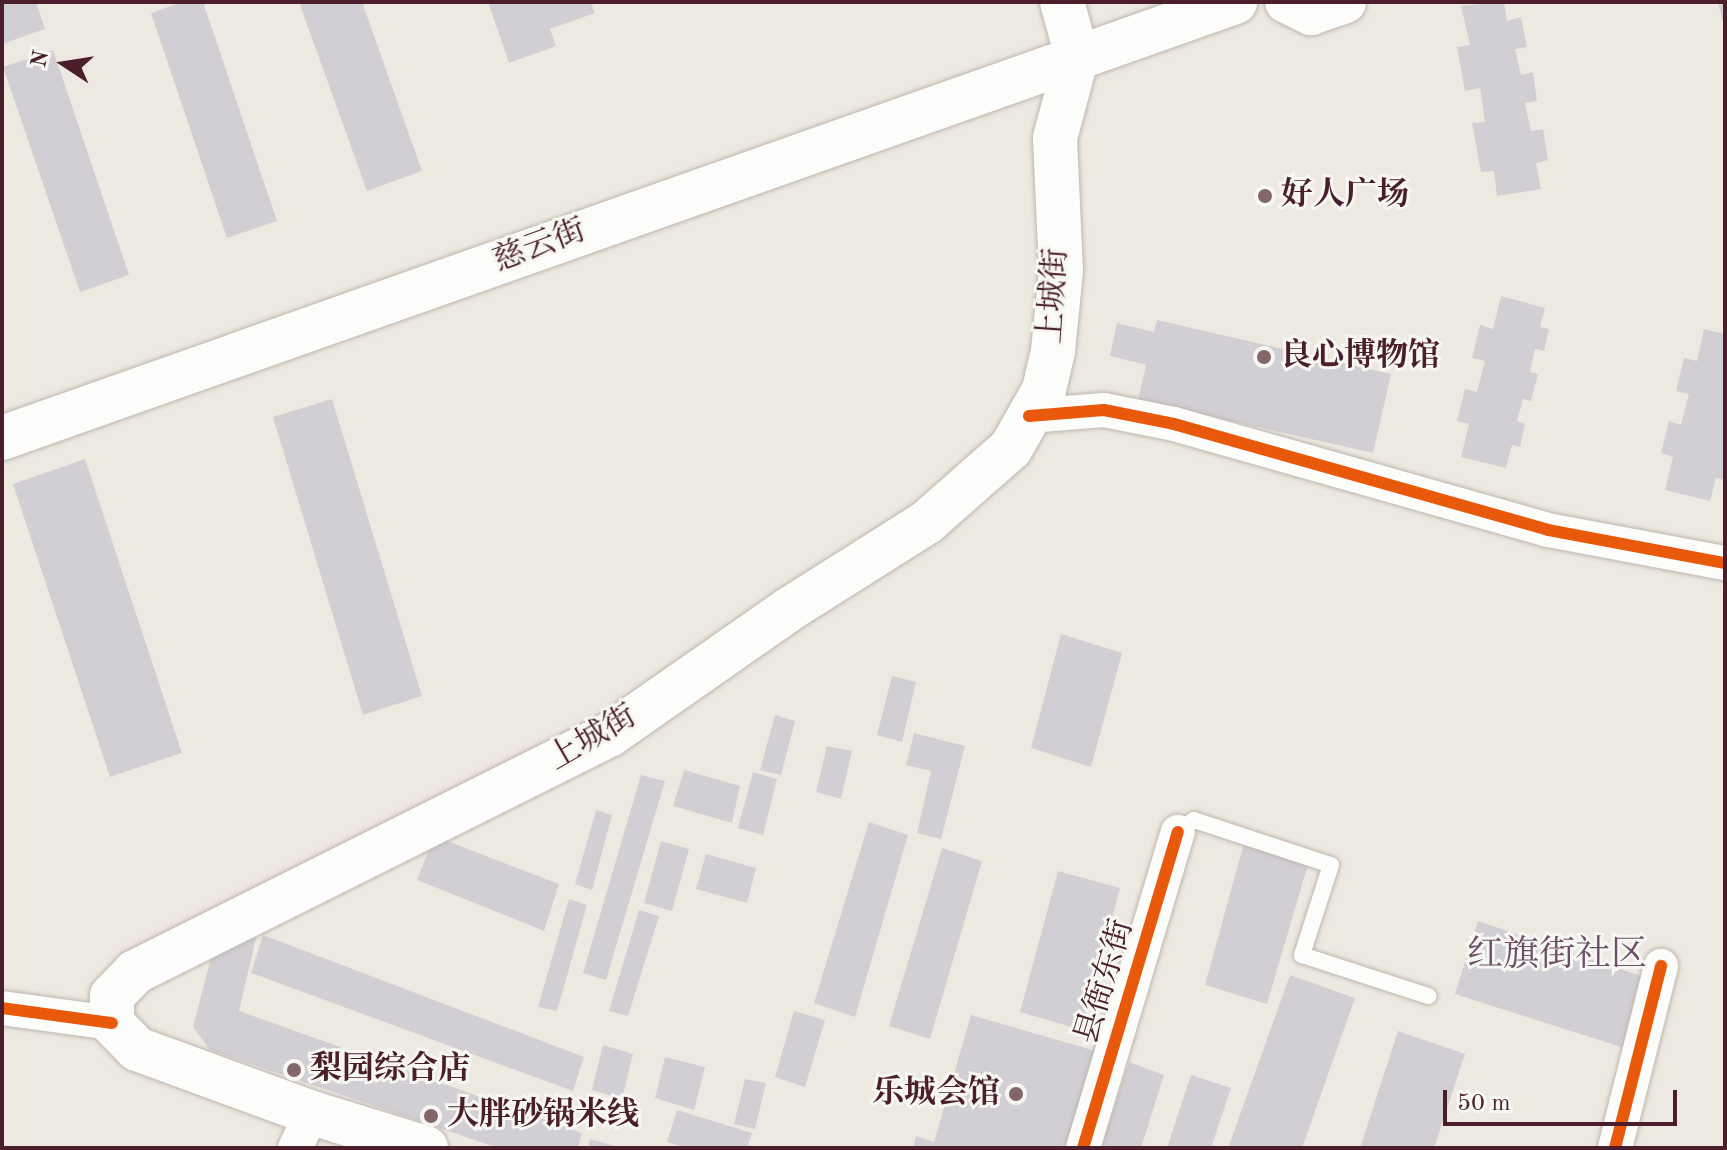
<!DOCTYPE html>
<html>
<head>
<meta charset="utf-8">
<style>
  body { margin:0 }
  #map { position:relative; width:1727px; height:1150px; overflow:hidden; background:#eee9e0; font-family:"Old Standard TT","Noto Serif SC",serif }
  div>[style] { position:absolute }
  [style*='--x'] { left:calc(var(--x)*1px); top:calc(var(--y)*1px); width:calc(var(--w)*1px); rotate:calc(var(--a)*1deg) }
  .building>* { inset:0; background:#d2cfd4 }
  .roads { filter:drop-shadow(0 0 2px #beb6b1) drop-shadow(0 0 2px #beb6b1) }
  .service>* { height:16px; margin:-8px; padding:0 8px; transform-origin:8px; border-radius:8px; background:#fcfcfa }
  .minor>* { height:34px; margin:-17px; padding:0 17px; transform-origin:17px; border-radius:17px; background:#fcfcfa }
  .tertiary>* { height:42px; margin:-21px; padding:0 21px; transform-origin:21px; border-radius:21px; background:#fcfcfa }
  .secondary>* { height:44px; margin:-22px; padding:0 22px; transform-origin:22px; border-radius:22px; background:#fcfcfa }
  .cycleway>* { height:12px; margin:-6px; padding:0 6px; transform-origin:6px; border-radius:6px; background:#e8590c }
  .dots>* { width:22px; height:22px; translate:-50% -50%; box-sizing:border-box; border:4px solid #f6f6f2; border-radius:50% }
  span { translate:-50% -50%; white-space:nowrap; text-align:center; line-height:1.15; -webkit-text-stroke:6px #f6f6f2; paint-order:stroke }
  .poi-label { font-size:32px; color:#4a1f2b; font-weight:700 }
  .left { translate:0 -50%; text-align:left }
  .right { translate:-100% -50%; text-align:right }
  .street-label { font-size:32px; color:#4a1f2b }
  .quarter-label { font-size:36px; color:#6e4f69 }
  .frame { position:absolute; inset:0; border:4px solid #4a1f2b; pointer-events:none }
  .north { position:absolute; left:24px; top:24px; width:80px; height:80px; -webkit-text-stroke:6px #f6f6f2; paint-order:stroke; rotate:282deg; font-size:22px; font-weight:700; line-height:32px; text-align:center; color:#4a1f2b }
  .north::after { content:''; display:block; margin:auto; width:28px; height:36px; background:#4a1f2b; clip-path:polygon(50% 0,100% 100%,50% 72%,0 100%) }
  .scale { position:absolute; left:1443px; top:1090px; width:234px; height:36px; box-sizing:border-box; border:4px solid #4a1f2b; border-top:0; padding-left:10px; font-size:24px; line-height:28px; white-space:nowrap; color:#4a1f2b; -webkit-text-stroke:6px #f6f6f2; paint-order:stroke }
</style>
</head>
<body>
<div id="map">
  <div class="building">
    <i style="clip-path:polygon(2px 2px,36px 2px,45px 29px,2px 44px)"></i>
    <i style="clip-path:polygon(182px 2px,203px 2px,277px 221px,227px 238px,151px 13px)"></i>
    <i style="clip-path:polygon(299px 2px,362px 2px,422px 171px,367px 191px)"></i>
    <i style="clip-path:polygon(488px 2px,591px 2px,595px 13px,550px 29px,556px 46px,509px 63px)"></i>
    <i style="clip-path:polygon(1504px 2px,1507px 21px,1521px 17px,1527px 47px,1515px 49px,1521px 75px,1533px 72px,1537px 101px,1525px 103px,1531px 131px,1543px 129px,1548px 160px,1536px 163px,1541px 189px,1497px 196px,1494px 171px,1481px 172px,1472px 123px,1485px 122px,1480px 88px,1465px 91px,1457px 47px,1470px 45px,1461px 6px)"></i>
    <i style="clip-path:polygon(1718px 2px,1725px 2px,1725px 28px,1724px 28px)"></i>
    <i style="clip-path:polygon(53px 50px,129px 275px,80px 292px,3px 67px)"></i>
    <i style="clip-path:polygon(1501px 296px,1545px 308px,1540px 327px,1549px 329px,1544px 351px,1535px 349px,1530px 372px,1538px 374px,1531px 401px,1523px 399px,1517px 421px,1525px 424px,1520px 447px,1512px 445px,1506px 468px,1461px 457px,1469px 424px,1457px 421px,1465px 389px,1477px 392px,1485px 361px,1472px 358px,1480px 325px,1493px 329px)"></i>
    <i style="clip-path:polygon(1157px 320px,1391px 374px,1373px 453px,1138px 400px,1146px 365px,1110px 356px,1117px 323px,1154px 332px)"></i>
    <i style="clip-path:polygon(1704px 329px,1725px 334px,1725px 474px,1724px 480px,1716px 478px,1710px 501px,1665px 490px,1673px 457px,1661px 453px,1669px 421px,1681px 425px,1689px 394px,1676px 391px,1684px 358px,1697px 361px)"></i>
    <i style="clip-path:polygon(332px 399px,422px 696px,363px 715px,273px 417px)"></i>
    <i style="clip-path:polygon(85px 459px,182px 753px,110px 777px,13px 484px)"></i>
    <i style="clip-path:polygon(1061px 634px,1122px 653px,1091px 767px,1031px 748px)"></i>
    <i style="clip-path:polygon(892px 676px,916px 682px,902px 742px,877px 735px)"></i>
    <i style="clip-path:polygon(775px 715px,795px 721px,781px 775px,760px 770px)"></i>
    <i style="clip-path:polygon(914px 733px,965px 746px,941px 839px,917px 833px,931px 771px,906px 765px)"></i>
    <i style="clip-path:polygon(827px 746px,852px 751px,841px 799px,816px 792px)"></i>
    <i style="clip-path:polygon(684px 770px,740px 786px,732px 823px,673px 806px)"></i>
    <i style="clip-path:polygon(753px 772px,777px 779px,763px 835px,738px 828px)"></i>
    <i style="clip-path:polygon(641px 775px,665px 781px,606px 980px,583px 973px)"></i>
    <i style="clip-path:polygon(596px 810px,612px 815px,592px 890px,575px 884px)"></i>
    <i style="clip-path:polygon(869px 822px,908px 835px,855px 1017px,814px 1003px)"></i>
    <i style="clip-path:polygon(434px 836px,559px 884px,544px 931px,417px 880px)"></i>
    <i style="clip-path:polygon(661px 841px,689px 849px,672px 911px,644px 903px)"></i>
    <i style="clip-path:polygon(1244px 843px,1309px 861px,1267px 1004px,1205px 985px)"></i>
    <i style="clip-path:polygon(942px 848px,982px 861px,930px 1039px,889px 1026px)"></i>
    <i style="clip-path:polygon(706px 854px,756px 868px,747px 903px,696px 889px)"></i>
    <i style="clip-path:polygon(1058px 871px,1120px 888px,1082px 1030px,1020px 1012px)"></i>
    <i style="clip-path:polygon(569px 899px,587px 905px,557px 1011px,538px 1007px)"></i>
    <i style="clip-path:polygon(639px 910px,659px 916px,628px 1016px,609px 1011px)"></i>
    <i style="clip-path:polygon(1478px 921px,1644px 977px,1624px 1048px,1455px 994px)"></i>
    <i style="clip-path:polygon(217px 935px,256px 938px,239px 1011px,582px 1133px,578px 1148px,498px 1148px,210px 1050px,193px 1027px)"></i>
    <i style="clip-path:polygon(263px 935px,584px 1057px,573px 1091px,251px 973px)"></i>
    <i style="clip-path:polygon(1290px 975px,1355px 998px,1302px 1148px,1228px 1148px)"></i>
    <i style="clip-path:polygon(794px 1011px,825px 1020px,805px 1087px,775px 1077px)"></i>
    <i style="clip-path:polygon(971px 1015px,1096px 1051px,1068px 1148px,913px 1148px,916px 1136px,934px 1142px)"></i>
    <i style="clip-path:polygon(1398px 1031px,1465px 1054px,1434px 1148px,1360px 1148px)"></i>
    <i style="clip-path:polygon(603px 1045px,633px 1054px,622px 1099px,592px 1090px)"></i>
    <i style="clip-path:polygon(665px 1057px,705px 1067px,694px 1110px,655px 1098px)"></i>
    <i style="clip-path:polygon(1129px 1062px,1164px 1075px,1141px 1148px,1101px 1148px)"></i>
    <i style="clip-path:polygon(1191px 1075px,1231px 1088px,1211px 1148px,1167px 1148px)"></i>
    <i style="clip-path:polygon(745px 1079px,766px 1083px,755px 1129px,734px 1124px)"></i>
    <i style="clip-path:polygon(677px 1110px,752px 1133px,747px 1148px,687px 1148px,667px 1142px)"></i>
    <i style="clip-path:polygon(590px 1139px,619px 1147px,619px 1148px,588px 1148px)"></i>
  </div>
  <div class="roads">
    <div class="service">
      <i style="--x:1178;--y:832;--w:20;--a:-37"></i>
      <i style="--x:1194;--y:820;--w:144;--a:18.2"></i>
      <i style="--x:1331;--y:865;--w:95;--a:107.9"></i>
      <i style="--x:1302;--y:955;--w:133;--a:18"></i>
    </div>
    <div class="minor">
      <i style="--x:1029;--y:416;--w:75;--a:-4.6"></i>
      <i style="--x:1104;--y:410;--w:71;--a:11.3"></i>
      <i style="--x:1174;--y:424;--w:389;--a:15.8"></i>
      <i style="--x:1548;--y:530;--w:180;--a:10.6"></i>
      <i style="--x:2;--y:1008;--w:111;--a:7.8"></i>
      <i style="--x:295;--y:1148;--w:39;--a:-64"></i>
      <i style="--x:1083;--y:1148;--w:330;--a:-73.3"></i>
      <i style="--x:1615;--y:1148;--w:188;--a:-75.8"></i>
    </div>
    <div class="tertiary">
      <i style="--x:1286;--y:2;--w:28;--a:26"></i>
      <i style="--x:1311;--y:14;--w:36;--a:-19"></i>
    </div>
    <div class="secondary">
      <i style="--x:1062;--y:2;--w:56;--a:74.5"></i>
      <i style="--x:2;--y:438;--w:1308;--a:-19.47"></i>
      <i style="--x:426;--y:1148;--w:119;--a:-162.9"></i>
      <i style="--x:312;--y:1113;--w:186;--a:-159.9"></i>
      <i style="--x:137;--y:1049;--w:36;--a:-134"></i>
      <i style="--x:112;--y:1023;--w:27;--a:-90"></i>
      <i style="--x:112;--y:996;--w:33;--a:-46"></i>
      <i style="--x:135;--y:972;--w:530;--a:-26.57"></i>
      <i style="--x:609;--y:735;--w:218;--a:-34.9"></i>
      <i style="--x:788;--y:610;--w:165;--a:-32.3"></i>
      <i style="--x:927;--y:522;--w:112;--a:-41.4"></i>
      <i style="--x:1011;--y:448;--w:67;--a:-60.4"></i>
      <i style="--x:1044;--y:390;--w:40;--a:-77"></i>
      <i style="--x:1053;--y:351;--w:80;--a:-84.3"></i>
      <i style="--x:1061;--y:271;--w:133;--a:-92.6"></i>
      <i style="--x:1055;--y:138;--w:85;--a:-75"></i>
    </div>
  </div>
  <div class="cycleway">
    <i style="--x:1029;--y:416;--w:75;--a:-4.6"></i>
    <i style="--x:1104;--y:410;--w:71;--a:11.3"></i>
    <i style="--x:1174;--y:424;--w:389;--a:15.8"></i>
    <i style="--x:1548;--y:530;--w:180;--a:10.6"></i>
    <i style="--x:2;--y:1008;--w:111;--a:7.8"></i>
    <i style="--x:1083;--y:1148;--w:330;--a:-73.3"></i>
    <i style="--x:1615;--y:1148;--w:188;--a:-75.8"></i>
  </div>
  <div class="dots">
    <i style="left:1265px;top:196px;background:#83666a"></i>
    <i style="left:1264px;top:357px;background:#83666a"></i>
    <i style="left:294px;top:1070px;background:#83666a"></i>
    <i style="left:1016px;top:1094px;background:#83666a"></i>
    <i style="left:431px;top:1116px;background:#83666a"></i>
  </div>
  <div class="poi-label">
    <span class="left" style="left:1281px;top:196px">好人广场</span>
    <span class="left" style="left:1280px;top:357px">良心博物馆</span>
    <span class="left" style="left:310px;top:1070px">梨园综合店</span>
    <span class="right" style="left:1000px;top:1094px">乐城会馆</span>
    <span class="left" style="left:447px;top:1116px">大胖砂锅米线</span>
  </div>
  <div class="street-label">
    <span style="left:540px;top:247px;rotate:-20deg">慈云街</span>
    <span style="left:1055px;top:296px;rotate:-86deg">上城街</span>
    <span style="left:593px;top:739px;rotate:-30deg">上城街</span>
    <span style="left:1106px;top:982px;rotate:-73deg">县衙东街</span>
  </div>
  <div class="quarter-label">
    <span style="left:1557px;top:957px">红旗街社区</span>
  </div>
  <div class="frame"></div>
  <div class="north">N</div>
  <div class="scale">50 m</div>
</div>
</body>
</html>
